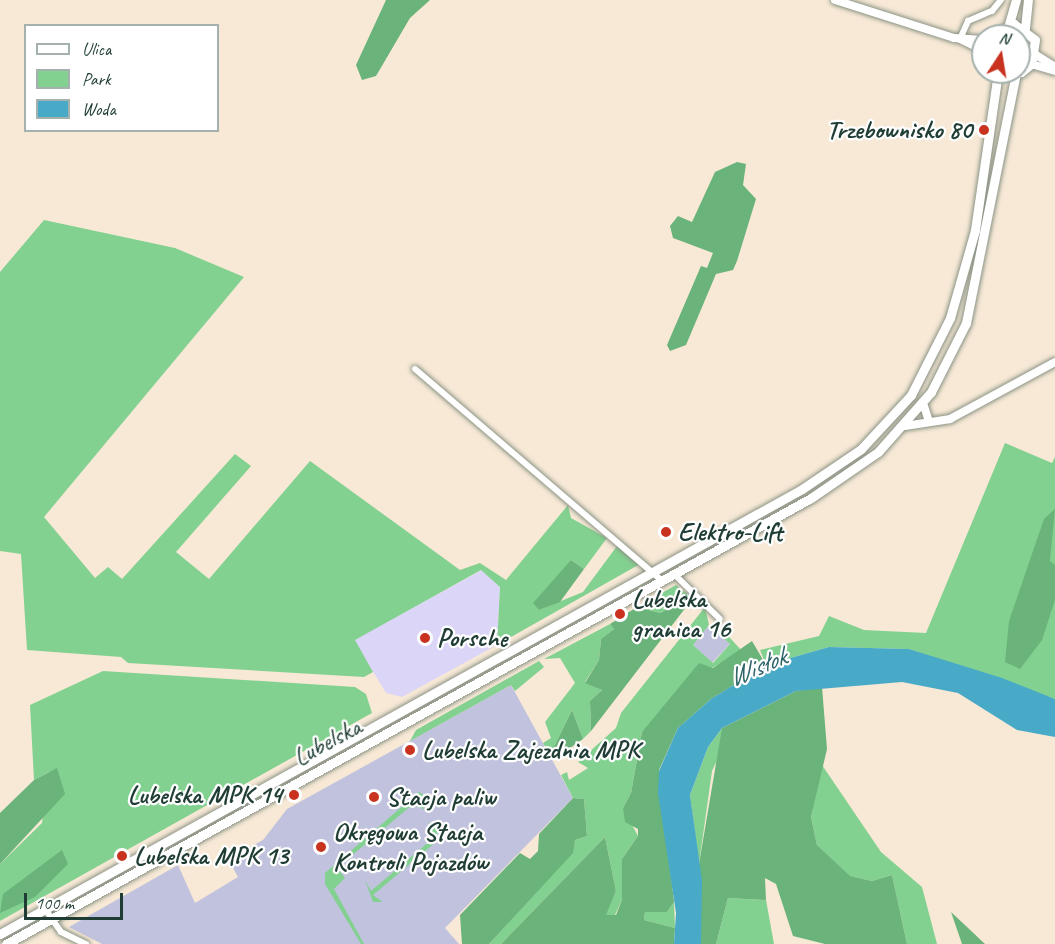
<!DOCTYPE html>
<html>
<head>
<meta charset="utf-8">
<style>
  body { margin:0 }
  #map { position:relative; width:1055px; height:944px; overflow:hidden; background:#f7e9d6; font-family:Caveat,sans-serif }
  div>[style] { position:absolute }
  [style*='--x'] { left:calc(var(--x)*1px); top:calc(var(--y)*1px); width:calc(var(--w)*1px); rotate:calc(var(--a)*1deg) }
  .built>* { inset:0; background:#dbd6f7 }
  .industrial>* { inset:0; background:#c1c2dd }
  .green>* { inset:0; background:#83d190 }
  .forest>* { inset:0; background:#6ab37a }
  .water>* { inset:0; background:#49aac8 }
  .roads { filter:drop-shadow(0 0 2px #8b9385) drop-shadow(0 0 2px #8b9385) }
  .minor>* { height:6px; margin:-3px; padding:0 3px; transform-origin:3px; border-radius:3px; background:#fff }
  .tertiary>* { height:8px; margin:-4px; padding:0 4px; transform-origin:4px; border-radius:4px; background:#fff }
  .secondary>* { height:9px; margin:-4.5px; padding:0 4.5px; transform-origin:4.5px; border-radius:4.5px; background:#fff }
  .dots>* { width:16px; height:16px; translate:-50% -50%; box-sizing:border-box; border:3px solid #fff; border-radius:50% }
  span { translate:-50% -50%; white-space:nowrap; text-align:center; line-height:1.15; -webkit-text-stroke:4.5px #fff; paint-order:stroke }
  .poi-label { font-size:26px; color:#1f3d34; font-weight:700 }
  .right { translate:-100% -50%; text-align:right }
  .left { translate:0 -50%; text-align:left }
  .street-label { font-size:26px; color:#1f3d34 }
  .water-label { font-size:27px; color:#2e6368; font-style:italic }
  .legend { position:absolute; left:24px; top:24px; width:195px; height:108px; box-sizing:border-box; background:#fff; border:2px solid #a5b1ae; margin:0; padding:8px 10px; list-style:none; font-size:18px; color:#1f3d34 }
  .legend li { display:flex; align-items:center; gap:12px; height:30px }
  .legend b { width:30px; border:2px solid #a5b1ae }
  .north { position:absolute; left:971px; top:24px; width:60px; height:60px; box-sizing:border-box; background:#fff; border:2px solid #a5b1ae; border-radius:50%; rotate:12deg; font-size:16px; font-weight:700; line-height:24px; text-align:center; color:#1f3d34 }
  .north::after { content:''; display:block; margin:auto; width:21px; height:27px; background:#c8321e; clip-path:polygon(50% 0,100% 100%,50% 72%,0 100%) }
  .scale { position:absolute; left:24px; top:893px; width:99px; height:27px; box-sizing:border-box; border:3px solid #1f3d34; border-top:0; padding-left:8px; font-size:18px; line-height:21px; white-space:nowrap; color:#1f3d34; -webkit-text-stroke:4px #fff; paint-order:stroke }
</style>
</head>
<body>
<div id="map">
  <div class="built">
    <i style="clip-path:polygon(482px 570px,500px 587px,497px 645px,402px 697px,386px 693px,354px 640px)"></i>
  </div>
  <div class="industrial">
    <i style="clip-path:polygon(709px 625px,730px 644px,712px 663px,693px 645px)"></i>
    <i style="clip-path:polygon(511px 685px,573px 798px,445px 928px,459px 944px,102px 944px,69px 927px,178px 865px,195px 903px,238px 877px,228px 859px,263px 840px,287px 809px)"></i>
  </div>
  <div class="green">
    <i style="clip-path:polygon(44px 220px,175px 248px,244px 277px,44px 517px,95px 578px,108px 567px,122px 579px,235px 454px,251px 466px,176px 552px,209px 579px,310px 461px,460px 570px,480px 563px,506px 580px,568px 505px,571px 518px,607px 538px,584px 569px,571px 560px,539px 610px,583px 592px,617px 546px,640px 564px,497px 645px,500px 587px,481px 570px,355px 640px,373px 672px,364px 677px,128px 663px,121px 657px,27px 650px,21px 554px,0 551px,0 272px)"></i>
    <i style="clip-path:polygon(1005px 443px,1052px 463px,1055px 457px,1055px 699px,909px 649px,829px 647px,766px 665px,760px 650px,819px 636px,829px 616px,864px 630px,926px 633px)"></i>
    <i style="clip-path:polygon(676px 585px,685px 592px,683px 602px,660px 613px,637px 607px)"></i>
    <i style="clip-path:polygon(705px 607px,709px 625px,693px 645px,713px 663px,730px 644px,715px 631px,720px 627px,742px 651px,712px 668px,642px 732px,631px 793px,623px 808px,638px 836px,622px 859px,622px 900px,615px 915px,605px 916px,616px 891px,605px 837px,501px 944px,489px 944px,572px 853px,575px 840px,587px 836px,584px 799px,573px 798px,561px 775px,567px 772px,569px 780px,588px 768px,578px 762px,616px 728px,621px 713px)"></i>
    <i style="clip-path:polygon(610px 624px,614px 629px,601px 639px,599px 660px,585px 682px,602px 690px,590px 701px,591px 731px,583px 739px,572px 710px,550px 755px,543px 743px,551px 738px,545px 722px,575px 683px,560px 658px,544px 659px)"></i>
    <i style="clip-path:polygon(539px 661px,544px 667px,515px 691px,511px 685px,410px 741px,416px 730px)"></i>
    <i style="clip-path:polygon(103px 671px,355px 687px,366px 694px,372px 713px,0 921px,0 864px,42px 823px,49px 772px,34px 780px,30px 705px)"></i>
    <i style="clip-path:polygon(722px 728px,721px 752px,712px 771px,699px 864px,690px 795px,708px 747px)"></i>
    <i style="clip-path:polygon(822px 765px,881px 852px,922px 887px,937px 944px,907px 944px,892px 875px,872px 881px,849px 876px,817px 845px,811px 817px)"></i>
    <i style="clip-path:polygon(419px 792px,427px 797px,424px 809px,412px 805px,337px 868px,345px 878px,334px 889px,364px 944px,361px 944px,325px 884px,325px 873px)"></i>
    <i style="clip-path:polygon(429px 822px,438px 826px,436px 842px,373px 895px,383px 902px,373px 902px,365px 880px,371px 891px,431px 840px)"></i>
    <i style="clip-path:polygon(728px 898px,766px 900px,774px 944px,716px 944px)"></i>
    <i style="clip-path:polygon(674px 902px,675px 928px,644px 920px,645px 912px,667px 912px)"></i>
  </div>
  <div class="forest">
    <i style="clip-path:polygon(386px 0,430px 0,410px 18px,376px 76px,362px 80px,356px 65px)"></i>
    <i style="clip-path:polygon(737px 162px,746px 164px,743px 185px,756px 199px,737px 261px,733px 270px,716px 274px,686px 345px,670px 351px,667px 345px,701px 266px,707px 268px,713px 253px,673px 238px,670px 226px,678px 216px,692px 222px,715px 172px)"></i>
    <i style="clip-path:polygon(1055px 509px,1050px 561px,1055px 565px,1055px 600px,1042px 640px,1020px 669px,1005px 662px,1009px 621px,1044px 519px)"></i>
    <i style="clip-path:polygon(571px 560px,584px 569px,560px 602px,539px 610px,533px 603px)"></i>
    <i style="clip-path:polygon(685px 592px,693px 598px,591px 731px,590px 701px,602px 690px,585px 683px,599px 660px,601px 639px,614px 629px,610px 624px,637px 607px,660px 613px,683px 602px)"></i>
    <i style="clip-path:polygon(752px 641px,766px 665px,711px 699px,678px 728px,659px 770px,674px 902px,667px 912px,645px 912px,644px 920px,675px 928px,674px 944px,501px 944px,605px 837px,616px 891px,606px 915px,616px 915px,622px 900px,622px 859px,638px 836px,638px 829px,625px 822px,623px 808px,631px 793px,642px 732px,699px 663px,713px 668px)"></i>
    <i style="clip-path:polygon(822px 687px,827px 749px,811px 817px,817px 845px,850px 876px,872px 881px,892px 875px,907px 944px,825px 944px,793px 936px,776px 884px,765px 878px,766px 900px,728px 898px,716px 944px,701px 944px,699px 864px,722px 728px,796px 691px)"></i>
    <i style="clip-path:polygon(572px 710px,583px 739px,553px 760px,550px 755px)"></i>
    <i style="clip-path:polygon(57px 768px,65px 794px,0 864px,0 813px,34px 780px)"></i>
    <i style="clip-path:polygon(573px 798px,584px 799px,587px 836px,575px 840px,573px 853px,489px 944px,462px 944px,460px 915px,520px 853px,530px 859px,538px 851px,539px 834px)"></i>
    <i style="clip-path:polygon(62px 850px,68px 864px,35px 897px,0 913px,3px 894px)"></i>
    <i style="clip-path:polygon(951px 912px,967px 927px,985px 944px,962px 944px)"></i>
  </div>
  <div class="water">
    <i style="clip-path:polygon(829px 647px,909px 649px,1002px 678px,1055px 699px,1055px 737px,1017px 730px,958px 693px,902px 682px,796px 691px,722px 728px,708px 747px,690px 795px,702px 880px,701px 944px,674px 944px,676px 913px,658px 793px,659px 771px,678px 728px,711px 699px,766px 665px)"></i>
  </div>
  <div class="roads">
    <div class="minor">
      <i style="--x:960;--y:39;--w:20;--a:-66"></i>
      <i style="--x:968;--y:21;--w:26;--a:-23"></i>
      <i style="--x:992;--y:11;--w:14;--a:-51"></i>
      <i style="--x:415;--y:369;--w:326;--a:40.6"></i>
      <i style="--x:674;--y:574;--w:64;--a:44.4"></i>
      <i style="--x:45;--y:909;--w:28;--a:55"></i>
      <i style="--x:61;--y:932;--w:28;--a:26"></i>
    </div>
    <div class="tertiary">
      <i style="--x:835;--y:0;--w:125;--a:17.7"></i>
      <i style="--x:954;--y:38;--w:29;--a:4"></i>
      <i style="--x:960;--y:39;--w:25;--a:26"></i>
      <i style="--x:1036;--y:55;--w:22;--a:32"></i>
      <i style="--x:1031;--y:64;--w:25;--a:16"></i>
      <i style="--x:923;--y:403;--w:16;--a:72"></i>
      <i style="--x:905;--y:426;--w:46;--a:-8.8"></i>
      <i style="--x:950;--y:419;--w:119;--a:-28.5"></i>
    </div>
    <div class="secondary">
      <i style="--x:1009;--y:24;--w:25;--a:-74"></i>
      <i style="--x:1025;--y:28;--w:28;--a:-84"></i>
      <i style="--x:991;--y:36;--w:26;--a:-28"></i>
      <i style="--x:1014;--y:24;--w:26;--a:37"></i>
      <i style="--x:1035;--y:40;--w:24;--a:99"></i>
      <i style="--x:1031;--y:64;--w:13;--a:141"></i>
      <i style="--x:1021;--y:72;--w:18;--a:180"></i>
      <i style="--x:0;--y:934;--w:917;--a:-29.02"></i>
      <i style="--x:802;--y:489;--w:71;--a:-34.1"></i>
      <i style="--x:861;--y:449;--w:74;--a:-47.2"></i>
      <i style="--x:911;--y:395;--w:86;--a:-63.1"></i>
      <i style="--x:950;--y:318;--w:91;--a:-74.1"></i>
      <i style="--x:975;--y:230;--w:160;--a:-81.7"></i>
      <i style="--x:6;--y:944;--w:920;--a:-28.99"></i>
      <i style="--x:811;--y:498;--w:81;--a:-34.5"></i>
      <i style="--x:878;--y:452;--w:80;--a:-48.5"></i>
      <i style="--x:931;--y:392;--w:77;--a:-63.1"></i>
      <i style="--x:966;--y:323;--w:255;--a:-78.7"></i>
    </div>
  </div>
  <div class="dots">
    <i style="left:984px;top:130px;background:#c8321e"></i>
    <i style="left:666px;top:532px;background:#c8321e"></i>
    <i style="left:620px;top:614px;background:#c8321e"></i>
    <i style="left:425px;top:638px;background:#c8321e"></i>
    <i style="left:410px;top:750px;background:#c8321e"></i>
    <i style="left:294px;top:795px;background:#c8321e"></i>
    <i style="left:374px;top:797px;background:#c8321e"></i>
    <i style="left:321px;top:847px;background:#c8321e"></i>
    <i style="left:122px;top:856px;background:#c8321e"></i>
  </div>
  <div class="poi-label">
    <span class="right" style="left:972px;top:130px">Trzebownisko 80</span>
    <span class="left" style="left:678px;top:532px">Elektro-Lift</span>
    <span class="left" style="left:632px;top:614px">Lubelska<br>granica 16</span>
    <span class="left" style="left:437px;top:638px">Porsche</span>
    <span class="left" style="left:422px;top:750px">Lubelska Zajezdnia MPK</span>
    <span class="right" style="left:282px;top:795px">Lubelska MPK 14</span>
    <span class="left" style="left:386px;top:797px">Stacja paliw</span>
    <span class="left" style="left:333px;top:847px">Okręgowa Stacja<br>Kontroli Pojazdów</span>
    <span class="left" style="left:134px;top:856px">Lubelska MPK 13</span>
  </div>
  <div class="street-label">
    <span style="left:327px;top:742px;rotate:-29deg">Lubelska</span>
  </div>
  <div class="water-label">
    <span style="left:757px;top:667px;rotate:-23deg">Wisłok</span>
  </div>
  <ul class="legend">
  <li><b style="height:8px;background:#fff"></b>Ulica</li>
  <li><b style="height:16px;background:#83d190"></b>Park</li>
  <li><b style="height:16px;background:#49aac8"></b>Woda</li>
  </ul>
  <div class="north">N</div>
  <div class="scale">100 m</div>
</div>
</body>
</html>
